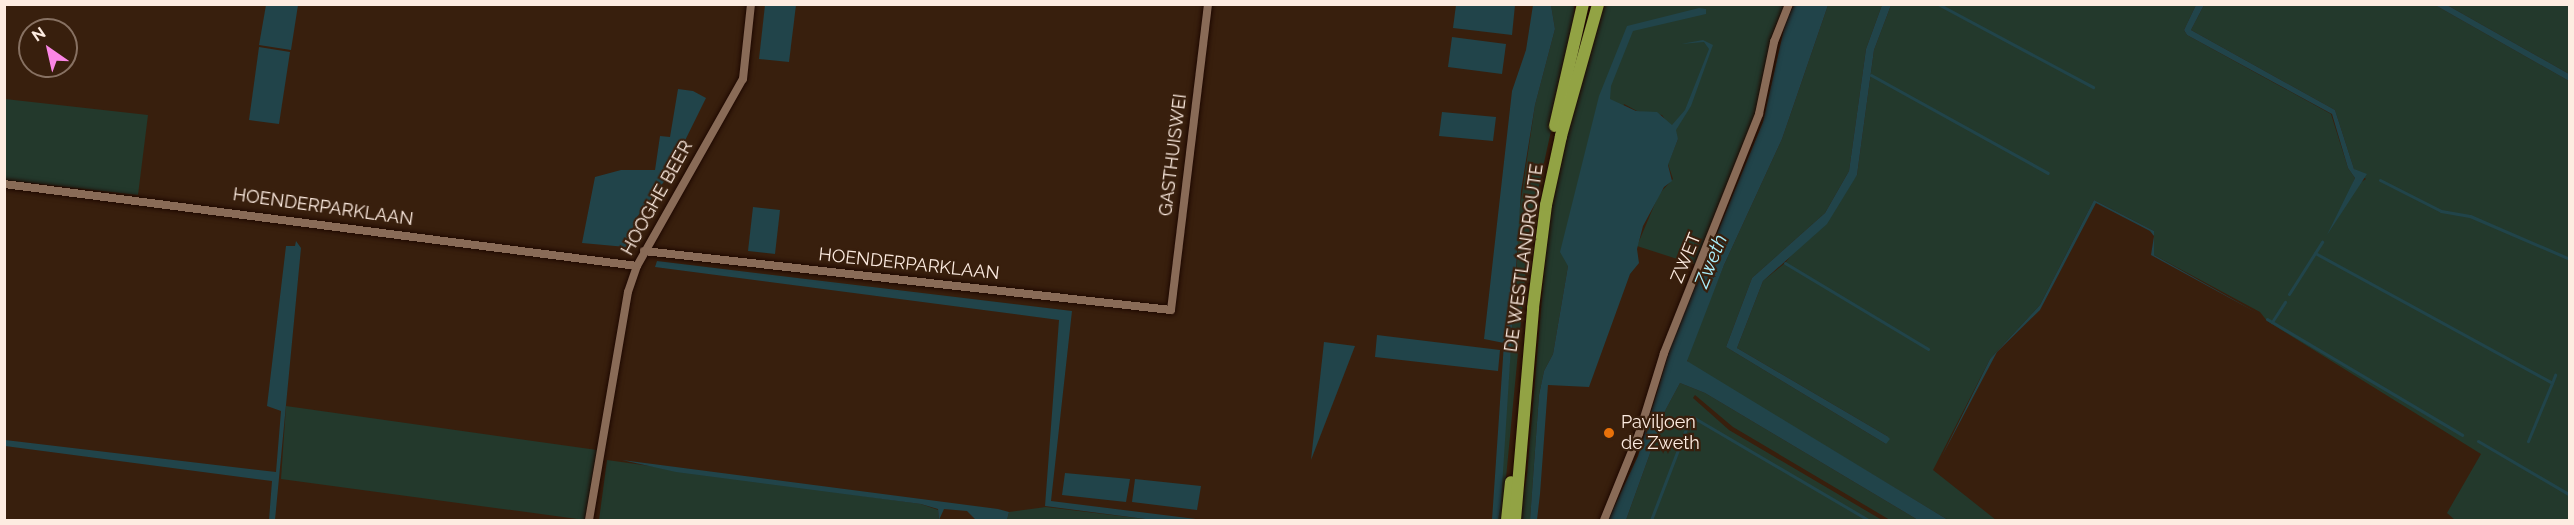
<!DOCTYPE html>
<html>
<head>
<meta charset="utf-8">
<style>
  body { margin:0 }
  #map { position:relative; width:2574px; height:525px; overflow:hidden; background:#381f0d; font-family:Raleway,sans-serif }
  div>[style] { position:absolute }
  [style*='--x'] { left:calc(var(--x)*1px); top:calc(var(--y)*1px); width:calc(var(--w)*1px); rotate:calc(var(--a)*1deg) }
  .green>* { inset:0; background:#23392c }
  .water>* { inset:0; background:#21444a }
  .stream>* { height:3px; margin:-1.5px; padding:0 1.5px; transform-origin:1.5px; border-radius:1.5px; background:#21444a }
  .roads { filter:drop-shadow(0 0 2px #1e0800) drop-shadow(0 0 2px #1e0800) }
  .minor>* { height:8px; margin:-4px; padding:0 4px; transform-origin:4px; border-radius:4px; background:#896b57 }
  .primary>* { height:12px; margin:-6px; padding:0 6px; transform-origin:6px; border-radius:6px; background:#92a344 }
  .dots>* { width:16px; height:16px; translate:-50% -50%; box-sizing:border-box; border:3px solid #381f0d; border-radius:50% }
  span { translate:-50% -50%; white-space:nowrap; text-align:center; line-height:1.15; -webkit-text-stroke:4.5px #381f0d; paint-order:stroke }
  .street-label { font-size:18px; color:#fdece1 }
  .poi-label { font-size:18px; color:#fdece1 }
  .left { translate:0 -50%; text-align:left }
  .water-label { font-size:20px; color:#a9effc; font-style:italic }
  .frame { position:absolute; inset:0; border:6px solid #fdece1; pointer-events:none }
  .north { position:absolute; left:18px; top:18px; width:60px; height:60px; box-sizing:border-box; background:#381f0d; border:2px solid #877162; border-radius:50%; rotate:326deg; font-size:16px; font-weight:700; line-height:24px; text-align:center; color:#fdece1 }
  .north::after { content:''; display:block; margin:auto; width:21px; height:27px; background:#fb86e5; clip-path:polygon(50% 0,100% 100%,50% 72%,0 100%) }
</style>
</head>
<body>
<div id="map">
  <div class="green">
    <i style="clip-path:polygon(1551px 5px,1574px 5px,1575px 21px,1530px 227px,1502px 520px,1498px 520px,1518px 249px,1515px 241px,1535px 105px,1555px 29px)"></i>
    <i style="clip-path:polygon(1604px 5px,1785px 5px,1775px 27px,1758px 109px,1699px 266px,1637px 246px,1659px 194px,1673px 179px,1668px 164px,1678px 139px,1662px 115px,1637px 111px,1624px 104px,1568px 266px,1553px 354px,1544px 371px,1539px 395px,1530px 520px,1518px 520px,1527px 475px,1548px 226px,1567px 131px)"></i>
    <i style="clip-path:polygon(1828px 5px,1882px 5px,1866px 49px,1849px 171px,1825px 213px,1752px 278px,1726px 347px,1886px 444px,1887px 436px,1737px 348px,1763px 281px,1785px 263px,1857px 175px,1874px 50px,1891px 5px,2196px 5px,2184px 30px,2187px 35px,2331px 114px,2348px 168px,2355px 178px,2351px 188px,2366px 179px,2354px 169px,2335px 110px,2191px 30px,2204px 5px,2435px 5px,2569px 81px,2569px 520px,2455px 520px,2447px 513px,2481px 454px,2267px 321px,2260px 312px,2154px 255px,2154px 231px,2094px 200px,2040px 305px,1990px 359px,1933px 470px,1996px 520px,1948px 520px,1689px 364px,1686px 358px,1724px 265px,1782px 139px)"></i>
    <i style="clip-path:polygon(2447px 5px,2569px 5px,2569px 74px)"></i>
    <i style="clip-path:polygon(5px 99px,148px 115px,138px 195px,5px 180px)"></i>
    <i style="clip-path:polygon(1680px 383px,1705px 393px,1918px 520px,1890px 520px,1733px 427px,1695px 395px,1693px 398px,1729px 430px,1882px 520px,1626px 520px,1666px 409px)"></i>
    <i style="clip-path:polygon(286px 406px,597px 450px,585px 520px,281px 479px)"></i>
    <i style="clip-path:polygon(607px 460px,921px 504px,938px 510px,939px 520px,599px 520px)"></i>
    <i style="clip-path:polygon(1046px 507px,1153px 520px,1007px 520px,1009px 512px)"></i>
  </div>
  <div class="water">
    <i style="clip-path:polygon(266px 5px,298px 5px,291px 50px,259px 45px)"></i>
    <i style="clip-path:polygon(765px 5px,796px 5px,789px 62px,759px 59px)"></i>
    <i style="clip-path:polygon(1456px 5px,1515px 5px,1512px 35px,1453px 28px)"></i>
    <i style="clip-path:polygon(1533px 5px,1551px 5px,1555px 29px,1535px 105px,1521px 191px,1501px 503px,1498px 520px,1492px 520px,1504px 343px,1484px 339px,1512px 91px,1526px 50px)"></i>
    <i style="clip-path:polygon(1794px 5px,1828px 5px,1782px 139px,1724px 265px,1687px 361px,1948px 520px,1918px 520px,1705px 393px,1680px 383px,1666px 409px,1626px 520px,1608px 520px,1638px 456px,1671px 345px,1763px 122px,1786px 20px)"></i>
    <i style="clip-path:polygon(1882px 5px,1891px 5px,1874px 50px,1857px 175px,1827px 224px,1763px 281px,1737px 348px,1887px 436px,1890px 439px,1886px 444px,1726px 347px,1752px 278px,1825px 213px,1849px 171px,1866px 49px)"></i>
    <i style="clip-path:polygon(2196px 5px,2204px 5px,2191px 30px,2335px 110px,2354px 169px,2367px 174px,2327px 235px,2355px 178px,2348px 168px,2332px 114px,2187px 35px,2184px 30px)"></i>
    <i style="clip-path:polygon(2435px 5px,2447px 5px,2569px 74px,2569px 81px)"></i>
    <i style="clip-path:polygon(1699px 8px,1706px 9px,1706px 14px,1633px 31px,1611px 86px,1610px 99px,1636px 111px,1657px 112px,1672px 125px,1685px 110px,1709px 49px,1704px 42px,1681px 44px,1703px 40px,1713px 45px,1691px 106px,1676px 130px,1678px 139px,1668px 165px,1672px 181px,1664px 187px,1643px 226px,1637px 249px,1639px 263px,1630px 274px,1589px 387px,1548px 385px,1540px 494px,1537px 520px,1530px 520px,1539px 395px,1544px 371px,1553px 354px,1568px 266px,1560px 252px,1599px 96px,1627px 26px)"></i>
    <i style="clip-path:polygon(1452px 37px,1506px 44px,1502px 74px,1448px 67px)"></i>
    <i style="clip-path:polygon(259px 47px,290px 52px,279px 124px,249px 120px)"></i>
    <i style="clip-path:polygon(678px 89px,693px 91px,706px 98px,666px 179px,637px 217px,626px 247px,582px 243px,595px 177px,621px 170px,655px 170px,660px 136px,670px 137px)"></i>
    <i style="clip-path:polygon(1442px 112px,1496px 117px,1493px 141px,1439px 136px)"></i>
    <i style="clip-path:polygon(2094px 200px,2154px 231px,2154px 255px,2259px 314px,2151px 255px,2154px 236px,2150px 231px,2096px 203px,2040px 310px,1997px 352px,1942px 456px,1990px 359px,2040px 305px)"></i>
    <i style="clip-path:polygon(753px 207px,780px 210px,775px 254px,748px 251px)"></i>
    <i style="clip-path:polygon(296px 241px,301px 248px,275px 520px,269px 520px,272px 481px,5px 446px,5px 440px,276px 472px,281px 411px,267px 406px,286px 246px,295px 246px)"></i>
    <i style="clip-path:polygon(657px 261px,1072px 311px,1051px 501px,1204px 520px,1153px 520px,1045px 506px,1059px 320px,655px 267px)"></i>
    <i style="clip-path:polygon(1377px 335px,1500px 350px,1498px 371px,1375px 357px)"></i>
    <i style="clip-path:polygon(1324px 342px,1355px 346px,1311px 460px)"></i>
    <i style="clip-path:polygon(622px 460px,998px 509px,1009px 512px,1007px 520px,976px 520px,967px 511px,944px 509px,939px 520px,938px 509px,921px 504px,676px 472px)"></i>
    <i style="clip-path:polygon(1065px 473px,1130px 479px,1126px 502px,1062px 495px)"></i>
    <i style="clip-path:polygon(1135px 479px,1201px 486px,1197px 510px,1132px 502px)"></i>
  </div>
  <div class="stream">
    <i style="--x:1938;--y:4;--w:176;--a:28.2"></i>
    <i style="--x:1871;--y:75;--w:202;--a:29"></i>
    <i style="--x:2380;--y:180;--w:68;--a:26.9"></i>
    <i style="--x:2441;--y:211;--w:29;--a:10"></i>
    <i style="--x:2470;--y:216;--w:109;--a:23.3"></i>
    <i style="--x:2315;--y:253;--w:270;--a:28.7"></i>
    <i style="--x:2552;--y:383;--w:63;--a:112.5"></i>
    <i style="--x:1785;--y:263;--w:167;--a:31"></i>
    <i style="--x:2289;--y:294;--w:62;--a:-57.6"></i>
    <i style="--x:2267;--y:319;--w:227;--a:30.7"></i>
    <i style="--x:2272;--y:322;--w:24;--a:-57"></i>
    <i style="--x:2552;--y:383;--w:9;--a:-69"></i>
    <i style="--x:2478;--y:441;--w:107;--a:30.4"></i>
    <i style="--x:1651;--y:520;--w:111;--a:-69"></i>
    <i style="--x:1691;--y:416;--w:205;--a:30.4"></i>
  </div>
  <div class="roads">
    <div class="minor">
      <i style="--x:4;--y:184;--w:638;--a:7.38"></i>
      <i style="--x:644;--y:251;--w:530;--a:6.39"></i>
      <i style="--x:1171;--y:310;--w:308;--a:-83.1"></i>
      <i style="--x:589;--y:520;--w:231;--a:-80.3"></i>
      <i style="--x:628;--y:292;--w:28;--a:-71"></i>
      <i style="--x:637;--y:266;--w:215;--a:-60.5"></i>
      <i style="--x:743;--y:79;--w:75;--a:-83.9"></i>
      <i style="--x:1604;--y:520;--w:93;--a:-67.9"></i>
      <i style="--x:1639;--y:434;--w:85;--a:-72.8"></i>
      <i style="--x:1664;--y:353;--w:257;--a:-68.3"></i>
      <i style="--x:1759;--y:114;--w:74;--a:-78.2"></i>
      <i style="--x:1774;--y:42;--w:41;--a:-68.5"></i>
    </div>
    <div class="primary">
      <i style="--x:1555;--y:126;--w:125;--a:-77.1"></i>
      <i style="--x:1507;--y:520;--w:38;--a:-84"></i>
      <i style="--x:1515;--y:520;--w:213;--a:-85.1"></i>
      <i style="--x:1533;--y:308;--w:104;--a:-82.8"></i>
      <i style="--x:1546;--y:205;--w:71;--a:-77.7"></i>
      <i style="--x:1561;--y:136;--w:137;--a:-74.3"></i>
    </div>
  </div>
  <div class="dots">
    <i style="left:1609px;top:433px;background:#e8710a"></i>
  </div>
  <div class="street-label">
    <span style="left:1173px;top:155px;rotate:-83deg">GASTHUISWEI</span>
    <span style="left:657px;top:198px;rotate:-61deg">HOOGHE BEER</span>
    <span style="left:323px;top:207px;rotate:8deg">HOENDERPARKLAAN</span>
    <span style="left:1524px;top:258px;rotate:-82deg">DE WESTLANDROUTE</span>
    <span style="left:1686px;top:258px;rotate:-68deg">ZWET</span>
    <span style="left:909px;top:264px;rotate:6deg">HOENDERPARKLAAN</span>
  </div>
  <div class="poi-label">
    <span class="left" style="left:1621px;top:433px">Paviljoen<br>de Zweth</span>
  </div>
  <div class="water-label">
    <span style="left:1711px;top:261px;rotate:-68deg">Zweth</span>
  </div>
  <div class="frame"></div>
  <div class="north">N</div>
</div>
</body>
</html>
